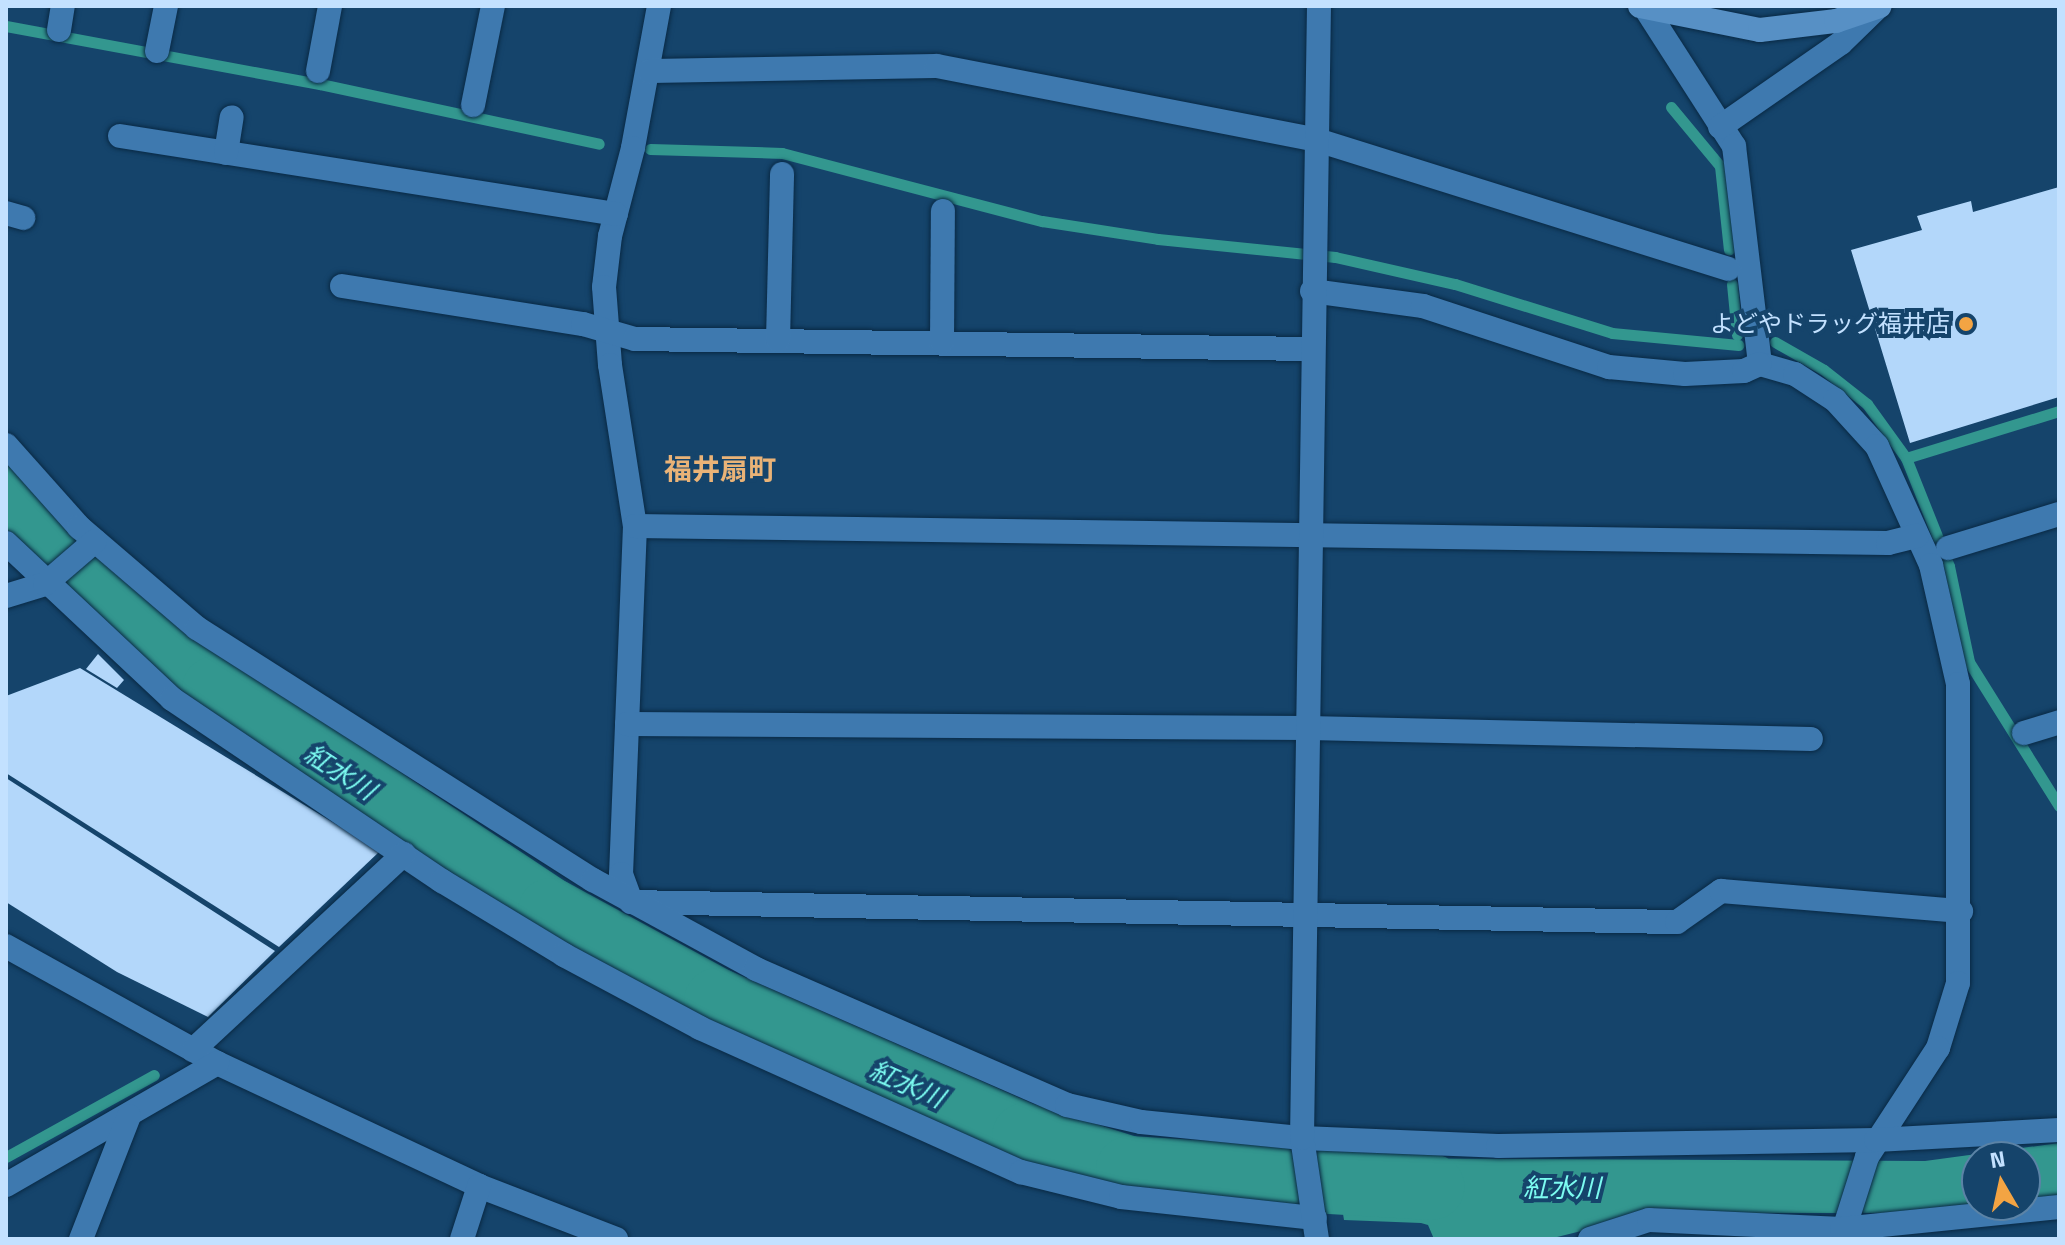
<!DOCTYPE html>
<html>
<head>
<meta charset="utf-8">
<style>
  body { margin:0 }
  #map { position:relative; width:2065px; height:1245px; overflow:hidden; background:#15446b; font-family:"Titillium Web","Noto Sans JP",sans-serif }
  div>[style] { position:absolute }
  [style*='--x'] { left:calc(var(--x)*1px); top:calc(var(--y)*1px); width:calc(var(--w)*1px); rotate:calc(var(--a)*1deg) }
  .water>* { inset:0; background:#33978f }
  .stream>* { height:11px; margin:-5.5px; padding:0 5.5px; transform-origin:5.5px; border-radius:5.5px; background:#33978f }
  .river>* { height:66px; margin:-33px; padding:0 33px; transform-origin:33px; border-radius:33px; background:#33978f }
  .building>* { inset:0; background:#b3d7fa }
  .roads { filter:drop-shadow(0 0 2px #092944) drop-shadow(0 0 2px #092944) }
  .minor>* { height:24px; margin:-12px; padding:0 12px; transform-origin:12px; border-radius:12px; background:#3e79af }
  .major>* { height:24px; margin:-12px; padding:0 12px; transform-origin:12px; border-radius:12px; background:#5790c5 }
  .dots>* { width:22px; height:22px; translate:-50% -50%; box-sizing:border-box; border:4px solid #15446b; border-radius:50% }
  span { translate:-50% -50%; white-space:nowrap; text-align:center; line-height:1.15; -webkit-text-stroke:8px #15446b; paint-order:stroke }
  .poi-label { font-size:24px; color:#c3e1ff }
  .right { translate:-100% -50%; text-align:right }
  .water-label { font-size:26px; color:#7cfcf1; font-style:italic }
  .quarter-label { font-size:28px; color:#eab377; font-weight:700 }
  .frame { position:absolute; inset:0; border:8px solid #c3e1ff; pointer-events:none }
  .north { position:absolute; left:1961px; top:1141px; width:80px; height:80px; box-sizing:border-box; background:#15446b; border:2px solid #5b83a6; border-radius:50%; rotate:351deg; font-size:22px; font-weight:700; line-height:32px; text-align:center; color:#c3e1ff }
  .north::after { content:''; display:block; margin:auto; width:28px; height:36px; background:#f3a443; clip-path:polygon(50% 0,100% 100%,50% 72%,0 100%) }
</style>
</head>
<body>
<div id="map">
  <div class="water">
    <i style="clip-path:polygon(2059px 1143px,2059px 1198px,2025px 1203px,2025px 1157px,1977px 1157px,1977px 1205px,1897px 1213px,1654px 1213px,1549px 1239px,1434px 1239px,1428px 1225px,1421px 1223px,1344px 1220px,1336px 1171px,1348px 1158px,1925px 1161px)"></i>
  </div>
  <div class="stream">
    <i style="--x:6;--y:26;--w:319;--a:10.5"></i>
    <i style="--x:320;--y:84;--w:285;--a:12.1"></i>
    <i style="--x:1671;--y:107;--w:77;--a:50.3"></i>
    <i style="--x:1720;--y:166;--w:84;--a:83.9"></i>
    <i style="--x:650;--y:149;--w:132;--a:1.7"></i>
    <i style="--x:782;--y:153;--w:269;--a:14.7"></i>
    <i style="--x:1042;--y:221;--w:117;--a:8.8"></i>
    <i style="--x:1158;--y:239;--w:178;--a:5.8"></i>
    <i style="--x:1335;--y:257;--w:123;--a:12.7"></i>
    <i style="--x:1455;--y:284;--w:164;--a:17.3"></i>
    <i style="--x:1612;--y:333;--w:127;--a:5.4"></i>
    <i style="--x:1732;--y:284;--w:51;--a:84.4"></i>
    <i style="--x:1775;--y:342;--w:56;--a:29.7"></i>
    <i style="--x:1824;--y:370;--w:55;--a:38.3"></i>
    <i style="--x:1867;--y:404;--w:67;--a:54.2"></i>
    <i style="--x:1906;--y:458;--w:160;--a:-17.1"></i>
    <i style="--x:1906;--y:458;--w:116;--a:68.3"></i>
    <i style="--x:1949;--y:566;--w:98;--a:78.2"></i>
    <i style="--x:1969;--y:662;--w:170;--a:58"></i>
    <i style="--x:6;--y:1157;--w:169;--a:-29"></i>
  </div>
  <div class="river">
    <i style="--x:6;--y:491;--w:140;--a:47.3"></i>
    <i style="--x:101;--y:594;--w:148;--a:39.8"></i>
    <i style="--x:215;--y:689;--w:403;--a:33.5"></i>
    <i style="--x:551;--y:911;--w:189;--a:28.5"></i>
    <i style="--x:717;--y:1001;--w:336;--a:23.7"></i>
    <i style="--x:1025;--y:1136;--w:109;--a:17.6"></i>
    <i style="--x:1129;--y:1169;--w:303;--a:3.4"></i>
  </div>
  <div class="building">
    <i style="clip-path:polygon(2059px 187px,2059px 397px,1910px 443px,1851px 250px,1922px 230px,1917px 216px,1971px 201px,1973px 212px)"></i>
    <i style="clip-path:polygon(98px 654px,124px 680px,117px 688px,86px 669px)"></i>
    <i style="clip-path:polygon(80px 668px,380px 851px,279px 947px,6px 773px,6px 696px)"></i>
    <i style="clip-path:polygon(6px 778px,275px 951px,208px 1017px,117px 972px,6px 902px)"></i>
  </div>
  <div class="roads">
    <div class="minor">
      <i style="--x:659;--y:6;--w:144;--a:100.4"></i>
      <i style="--x:633;--y:148;--w:91;--a:104.6"></i>
      <i style="--x:610;--y:236;--w:51;--a:96.7"></i>
      <i style="--x:604;--y:287;--w:78;--a:85.6"></i>
      <i style="--x:610;--y:365;--w:163;--a:81.2"></i>
      <i style="--x:635;--y:526;--w:348;--a:92.3"></i>
      <i style="--x:621;--y:874;--w:30;--a:70"></i>
      <i style="--x:631;--y:902;--w:1046;--a:1.1"></i>
      <i style="--x:1677;--y:922;--w:54;--a:-35.2"></i>
      <i style="--x:1721;--y:891;--w:241;--a:4.8"></i>
      <i style="--x:1646;--y:9;--w:163;--a:57.3"></i>
      <i style="--x:1734;--y:146;--w:220;--a:83.2"></i>
      <i style="--x:1760;--y:364;--w:36;--a:16"></i>
      <i style="--x:1795;--y:374;--w:48;--a:33"></i>
      <i style="--x:1835;--y:400;--w:62;--a:47.6"></i>
      <i style="--x:1877;--y:446;--w:131;--a:65.6"></i>
      <i style="--x:1931;--y:565;--w:122;--a:77.2"></i>
      <i style="--x:1958;--y:684;--w:299;--a:90"></i>
      <i style="--x:1958;--y:983;--w:68;--a:107.1"></i>
      <i style="--x:1938;--y:1048;--w:130;--a:123.1"></i>
      <i style="--x:1867;--y:1157;--w:86;--a:107.6"></i>
      <i style="--x:59;--y:30;--w:24;--a:-81"></i>
      <i style="--x:157;--y:51;--w:46;--a:-78.7"></i>
      <i style="--x:318;--y:71;--w:66;--a:-79.5"></i>
      <i style="--x:649;--y:71;--w:288;--a:-1"></i>
      <i style="--x:937;--y:66;--w:387;--a:11"></i>
      <i style="--x:1317;--y:140;--w:431;--a:17.4"></i>
      <i style="--x:473;--y:105;--w:101;--a:-78.6"></i>
      <i style="--x:1720;--y:127;--w:147;--a:-34.8"></i>
      <i style="--x:1841;--y:43;--w:52;--a:-44.2"></i>
      <i style="--x:120;--y:136;--w:502;--a:8.94"></i>
      <i style="--x:226;--y:153;--w:36;--a:-81"></i>
      <i style="--x:6;--y:213;--w:18;--a:16"></i>
      <i style="--x:342;--y:286;--w:244;--a:9"></i>
      <i style="--x:583;--y:324;--w:54;--a:16.1"></i>
      <i style="--x:635;--y:339;--w:675;--a:0.85"></i>
      <i style="--x:1312;--y:291;--w:112;--a:7.7"></i>
      <i style="--x:1423;--y:306;--w:196;--a:18.2"></i>
      <i style="--x:1609;--y:367;--w:76;--a:5.3"></i>
      <i style="--x:1685;--y:374;--w:59;--a:-2.9"></i>
      <i style="--x:1744;--y:371;--w:17;--a:-24"></i>
      <i style="--x:778;--y:340;--w:166;--a:-88.6"></i>
      <i style="--x:942;--y:342;--w:131;--a:-89.6"></i>
      <i style="--x:6;--y:445;--w:110;--a:48.3"></i>
      <i style="--x:79;--y:527;--w:155;--a:40.6"></i>
      <i style="--x:197;--y:628;--w:469;--a:32.5"></i>
      <i style="--x:593;--y:880;--w:186;--a:28.6"></i>
      <i style="--x:756;--y:969;--w:339;--a:23.6"></i>
      <i style="--x:1067;--y:1105;--w:76;--a:12.9"></i>
      <i style="--x:1141;--y:1122;--w:162;--a:5.7"></i>
      <i style="--x:1302;--y:1138;--w:196;--a:2.3"></i>
      <i style="--x:1498;--y:1146;--w:378;--a:-0.9"></i>
      <i style="--x:1876;--y:1140;--w:183;--a:-3.1"></i>
      <i style="--x:635;--y:526;--w:1253;--a:0.78"></i>
      <i style="--x:1888;--y:543;--w:30;--a:-14"></i>
      <i style="--x:6;--y:543;--w:228;--a:43.2"></i>
      <i style="--x:172;--y:699;--w:326;--a:34"></i>
      <i style="--x:442;--y:881;--w:143;--a:31.2"></i>
      <i style="--x:564;--y:955;--w:154;--a:28.2"></i>
      <i style="--x:700;--y:1028;--w:352;--a:24.2"></i>
      <i style="--x:1021;--y:1172;--w:103;--a:14"></i>
      <i style="--x:1121;--y:1197;--w:195;--a:6.2"></i>
      <i style="--x:1948;--y:548;--w:116;--a:-17"></i>
      <i style="--x:6;--y:596;--w:41;--a:-17.1"></i>
      <i style="--x:45;--y:584;--w:66;--a:-40.7"></i>
      <i style="--x:627;--y:724;--w:681;--a:0.34"></i>
      <i style="--x:1308;--y:728;--w:503;--a:1.25"></i>
      <i style="--x:2024;--y:733;--w:37;--a:-17"></i>
      <i style="--x:6;--y:946;--w:241;--a:29"></i>
      <i style="--x:217;--y:1063;--w:289;--a:25.1"></i>
      <i style="--x:479;--y:1186;--w:147;--a:21.1"></i>
      <i style="--x:193;--y:1050;--w:288;--a:-42.9"></i>
      <i style="--x:6;--y:1185;--w:244;--a:-30"></i>
      <i style="--x:81;--y:1239;--w:132;--a:-68.7"></i>
      <i style="--x:462;--y:1239;--w:56;--a:-72.2"></i>
      <i style="--x:1317;--y:1239;--w:102;--a:-98.4"></i>
      <i style="--x:1302;--y:1138;--w:1132;--a:-89.14"></i>
      <i style="--x:1590;--y:1239;--w:62;--a:-17.9"></i>
      <i style="--x:1649;--y:1220;--w:193;--a:2.7"></i>
      <i style="--x:1842;--y:1229;--w:218;--a:-5.8"></i>
    </div>
    <div class="major">
      <i style="--x:1640;--y:6;--w:122;--a:11.3"></i>
      <i style="--x:1760;--y:30;--w:77;--a:-6.8"></i>
      <i style="--x:1836;--y:21;--w:46;--a:-18.8"></i>
    </div>
  </div>
  <div class="dots">
    <i style="left:1966px;top:324px;background:#f3a443"></i>
  </div>
  <div class="poi-label">
    <span class="right" style="left:1950px;top:324px">よどやドラッグ福井店</span>
  </div>
  <div class="water-label">
    <span style="left:340px;top:772px;rotate:33deg">紅水川</span>
    <span style="left:907px;top:1084px;rotate:24deg">紅水川</span>
    <span style="left:1562px;top:1188px">紅水川</span>
  </div>
  <div class="quarter-label">
    <span style="left:720px;top:469px">福井扇町</span>
  </div>
  <div class="frame"></div>
  <div class="north">N</div>
</div>
</body>
</html>
